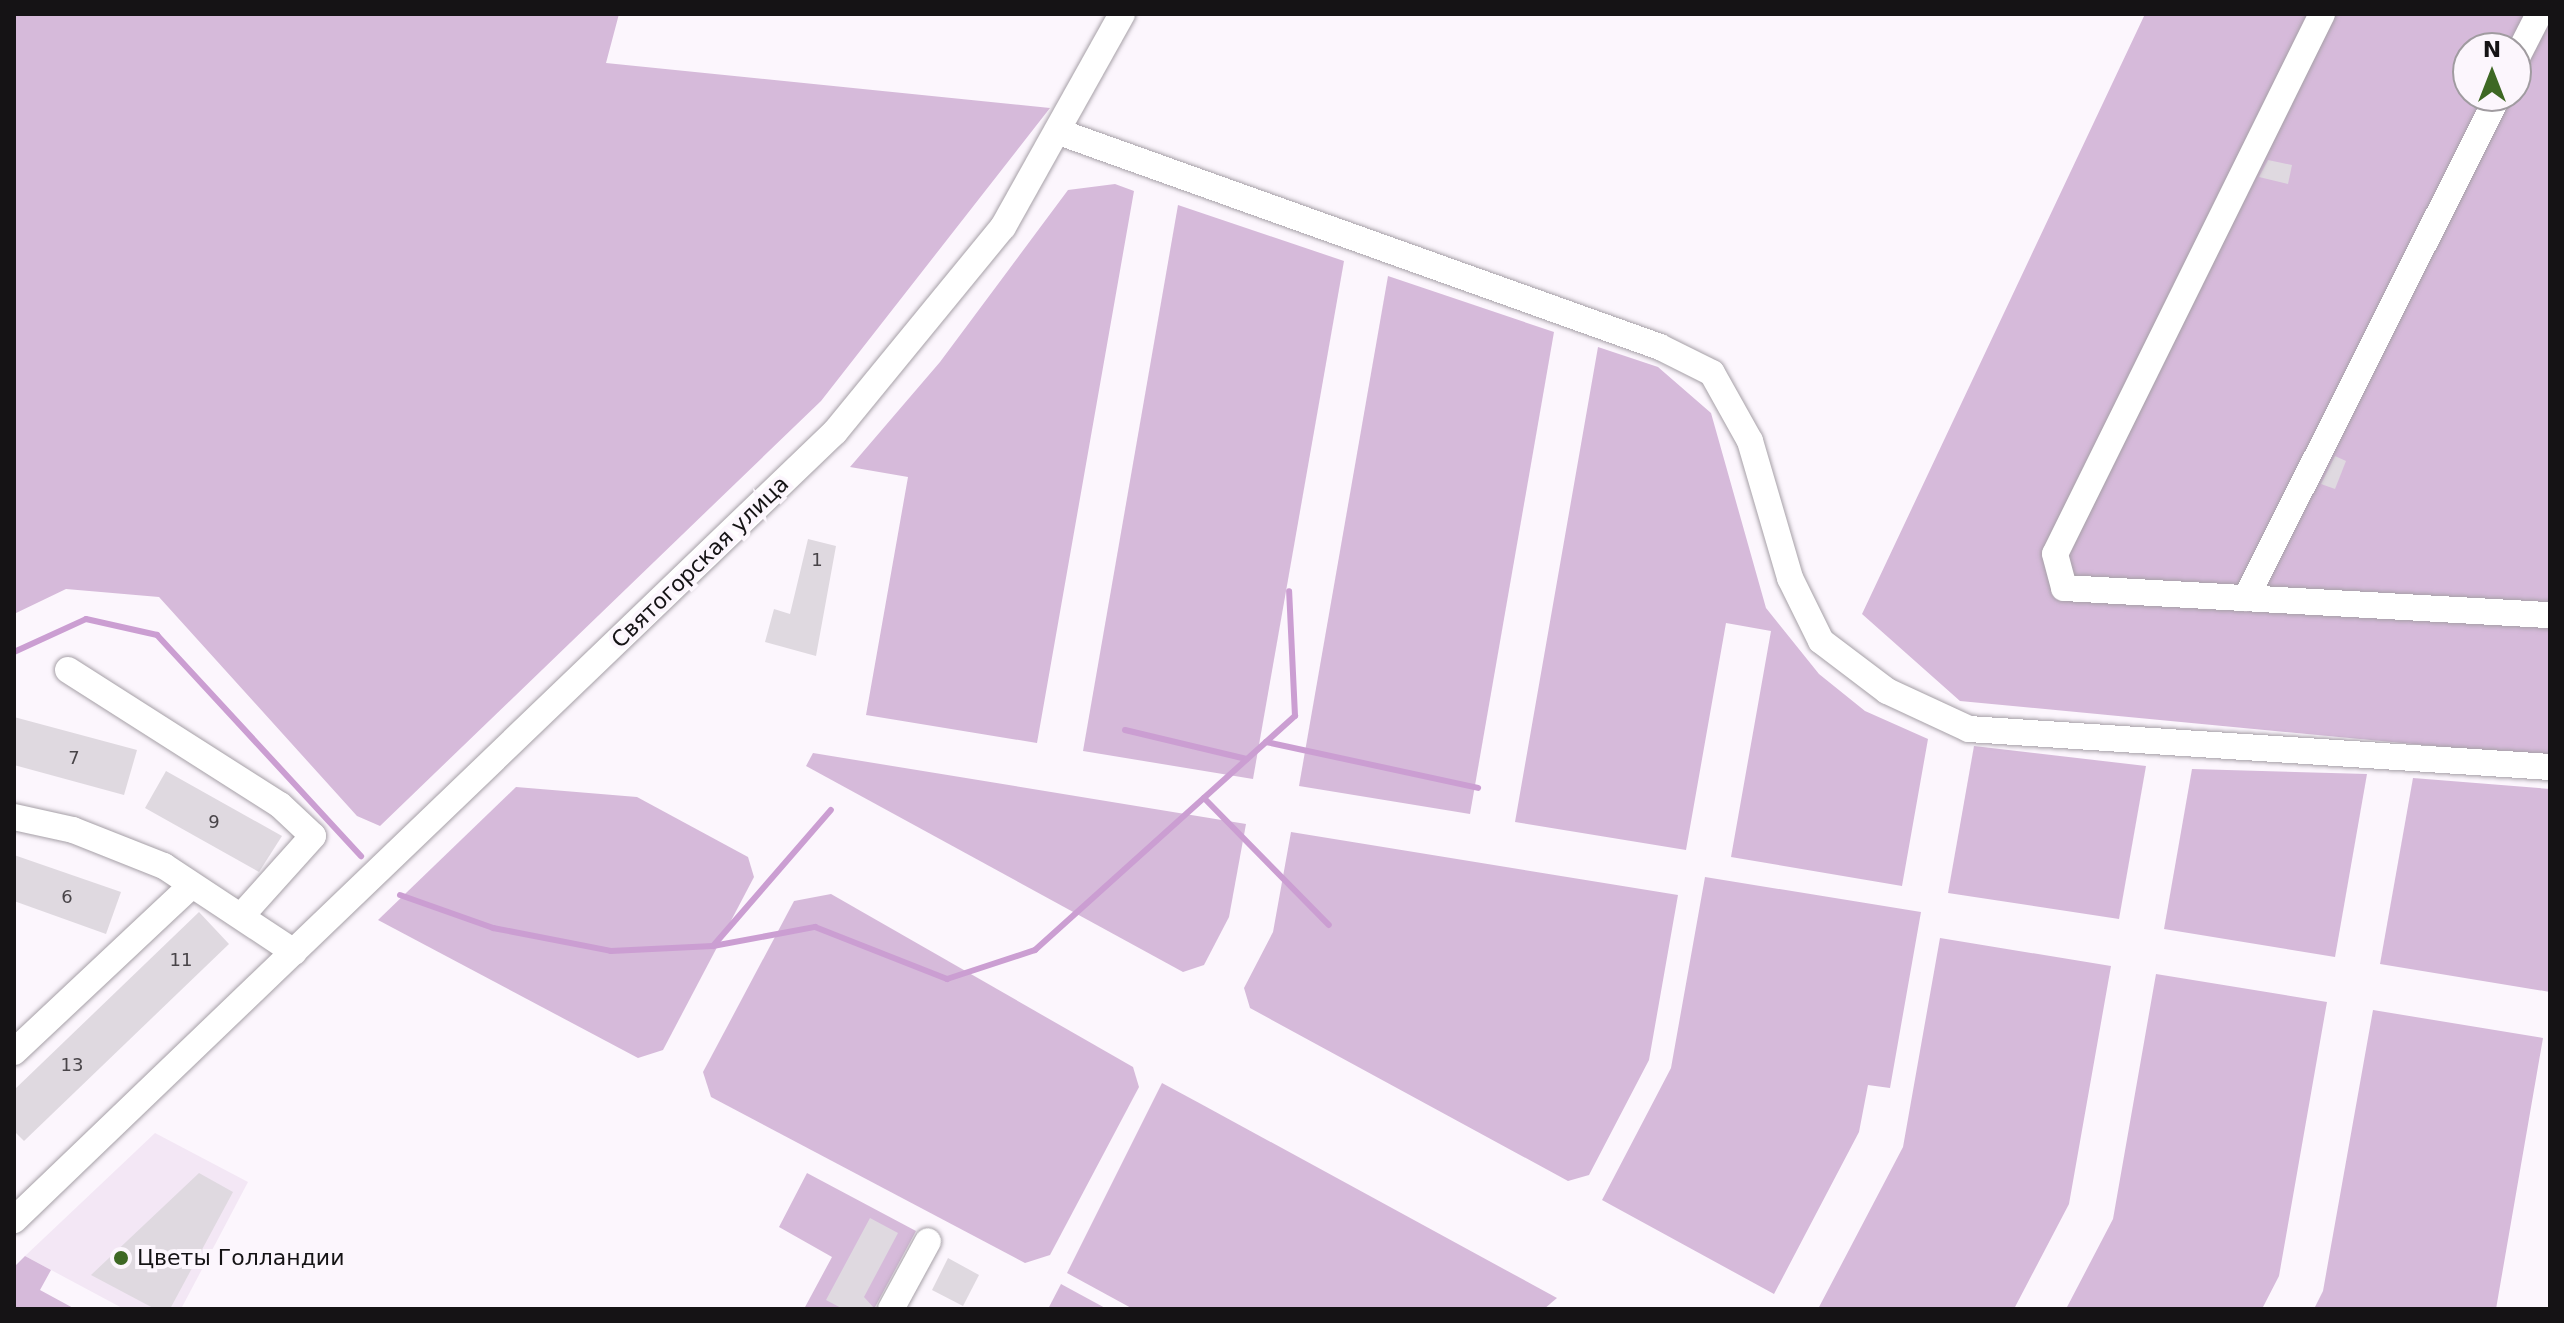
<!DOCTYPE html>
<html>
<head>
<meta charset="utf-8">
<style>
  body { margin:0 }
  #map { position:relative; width:2564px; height:1323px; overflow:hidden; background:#fcf6fd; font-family:"DejaVu Sans",sans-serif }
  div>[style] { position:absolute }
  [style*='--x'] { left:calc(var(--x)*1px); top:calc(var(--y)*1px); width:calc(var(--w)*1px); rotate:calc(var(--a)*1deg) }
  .built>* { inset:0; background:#f3e7f5 }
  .green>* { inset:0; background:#d6bada }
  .stream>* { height:6px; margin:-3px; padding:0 3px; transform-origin:3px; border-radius:3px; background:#cb9ed2 }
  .building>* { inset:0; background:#dfd9e0 }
  .roads { filter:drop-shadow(0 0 2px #a6a0a7) drop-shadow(0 0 2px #a6a0a7) }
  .minor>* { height:26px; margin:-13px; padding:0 13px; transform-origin:13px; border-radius:13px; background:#fff }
  .dots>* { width:22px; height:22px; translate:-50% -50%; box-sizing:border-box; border:4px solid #fcf6fd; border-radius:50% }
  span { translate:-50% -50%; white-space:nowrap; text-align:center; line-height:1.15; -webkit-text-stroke:8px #fcf6fd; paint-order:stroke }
  .number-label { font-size:18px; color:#484448 }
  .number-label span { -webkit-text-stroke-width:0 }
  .street-label { font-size:22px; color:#151315 }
  .poi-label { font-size:22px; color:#151315 }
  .left { translate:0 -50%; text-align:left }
  .frame { position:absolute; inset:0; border:16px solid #151315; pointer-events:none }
  .north { position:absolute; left:2452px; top:32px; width:80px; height:80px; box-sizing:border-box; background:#fcf6fd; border:2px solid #a09ba0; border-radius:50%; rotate:0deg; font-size:22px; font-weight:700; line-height:32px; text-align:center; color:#151315 }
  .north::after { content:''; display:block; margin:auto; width:28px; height:36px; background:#3e6824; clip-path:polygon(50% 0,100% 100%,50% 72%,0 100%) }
</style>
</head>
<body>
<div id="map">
  <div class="built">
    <i style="clip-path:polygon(155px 1133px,248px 1182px,181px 1309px,124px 1309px,25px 1256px)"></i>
  </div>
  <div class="green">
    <i style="clip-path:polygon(14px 14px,619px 14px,606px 63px,1050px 108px,821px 401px,380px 826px,357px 816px,159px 597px,66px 589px,14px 614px)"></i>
    <i style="clip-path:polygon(evenodd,2145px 14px,2550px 14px,2550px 757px,1960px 701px,1862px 614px,2145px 14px,2468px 48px,2516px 48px,2516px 96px,2468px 96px,2468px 48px)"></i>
    <i style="clip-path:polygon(1115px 184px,1134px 191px,1037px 743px,866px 715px,908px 477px,850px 467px,940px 362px,1068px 190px)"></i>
    <i style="clip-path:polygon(1178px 205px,1344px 261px,1253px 779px,1083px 751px)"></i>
    <i style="clip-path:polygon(1388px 276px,1554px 332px,1470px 814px,1299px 786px)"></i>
    <i style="clip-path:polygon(1598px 347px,1658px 367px,1711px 413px,1766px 608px,1819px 674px,1865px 711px,1928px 739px,1902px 886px,1731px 857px,1771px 631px,1726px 623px,1686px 850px,1515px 822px)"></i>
    <i style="clip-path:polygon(1974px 746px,2146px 766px,2119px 919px,1948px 893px)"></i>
    <i style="clip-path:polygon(813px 753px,1246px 824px,1229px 917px,1204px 965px,1183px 972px,806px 766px)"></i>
    <i style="clip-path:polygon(2192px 769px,2367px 774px,2335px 957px,2164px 929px)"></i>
    <i style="clip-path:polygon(2413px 778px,2550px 789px,2550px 992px,2380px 964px)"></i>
    <i style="clip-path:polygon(516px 787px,637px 797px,748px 857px,754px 877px,663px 1050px,638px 1058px,378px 920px)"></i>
    <i style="clip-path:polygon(1291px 832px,1678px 895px,1649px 1060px,1589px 1175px,1568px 1181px,1250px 1008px,1244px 988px,1273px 932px)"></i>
    <i style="clip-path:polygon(1705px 877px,1921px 912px,1890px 1088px,1868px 1085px,1859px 1132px,1774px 1294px,1602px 1200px,1671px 1068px)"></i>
    <i style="clip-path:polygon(831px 894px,1133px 1067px,1139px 1087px,1050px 1255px,1025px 1263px,711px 1097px,703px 1072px,794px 901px)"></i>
    <i style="clip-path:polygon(1940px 938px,2111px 966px,2069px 1204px,2014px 1309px,1818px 1309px,1903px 1147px)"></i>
    <i style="clip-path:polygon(2156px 974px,2327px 1002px,2279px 1276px,2262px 1309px,2066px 1309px,2113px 1219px)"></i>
    <i style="clip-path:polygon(2373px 1010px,2543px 1038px,2496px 1309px,2314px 1309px,2323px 1291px)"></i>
    <i style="clip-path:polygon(1162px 1083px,1201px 1104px,1557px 1298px,1544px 1309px,1133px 1309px,1067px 1273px)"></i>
    <i style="clip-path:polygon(807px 1173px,916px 1231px,874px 1309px,804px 1309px,832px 1257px,779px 1227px)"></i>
    <i style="clip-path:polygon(25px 1256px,51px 1270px,40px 1290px,75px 1309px,14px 1309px,14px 1267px)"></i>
    <i style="clip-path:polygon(1061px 1284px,1107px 1309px,1048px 1309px)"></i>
  </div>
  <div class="stream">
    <i style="--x:14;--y:652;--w:79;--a:-24.6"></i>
    <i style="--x:86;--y:619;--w:73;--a:12.7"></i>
    <i style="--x:157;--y:635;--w:301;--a:47.3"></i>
    <i style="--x:1125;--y:730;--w:125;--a:13.4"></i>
    <i style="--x:1266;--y:742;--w:217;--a:12.2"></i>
    <i style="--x:1204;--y:798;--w:178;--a:45.5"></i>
    <i style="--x:400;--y:895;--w:99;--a:19.5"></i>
    <i style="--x:493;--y:928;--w:120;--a:11"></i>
    <i style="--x:611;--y:951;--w:102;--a:-2.8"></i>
    <i style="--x:713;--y:946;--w:104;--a:-10.6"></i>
    <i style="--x:815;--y:927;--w:142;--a:21.5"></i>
    <i style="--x:947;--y:979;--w:93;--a:-18.2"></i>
    <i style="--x:1035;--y:950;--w:350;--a:-42"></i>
    <i style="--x:1295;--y:716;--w:125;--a:-92.7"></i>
    <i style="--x:713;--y:946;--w:180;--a:-49.1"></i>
  </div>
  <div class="building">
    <i style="clip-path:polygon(2268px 160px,2292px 165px,2288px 184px,2259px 177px)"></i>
    <i style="clip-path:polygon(2335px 456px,2346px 461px,2335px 489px,2321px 484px)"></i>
    <i style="clip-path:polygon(808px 539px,836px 546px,816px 656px,765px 642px,774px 609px,790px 614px)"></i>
    <i style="clip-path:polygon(14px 717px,137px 750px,124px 795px,14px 765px)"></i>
    <i style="clip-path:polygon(166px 771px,282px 836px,259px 872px,145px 808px)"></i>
    <i style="clip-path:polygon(14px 855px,121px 892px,106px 934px,14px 901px)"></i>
    <i style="clip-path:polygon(199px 912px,229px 944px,24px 1141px,14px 1131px,14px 1090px)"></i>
    <i style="clip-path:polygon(199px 1173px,233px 1192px,170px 1309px,155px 1309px,91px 1275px)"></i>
    <i style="clip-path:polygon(870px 1218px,898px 1233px,864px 1297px,875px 1309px,843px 1309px,826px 1300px)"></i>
    <i style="clip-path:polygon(948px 1258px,979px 1275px,963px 1306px,932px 1290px)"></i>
  </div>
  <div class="roads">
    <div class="minor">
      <i style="--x:2322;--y:14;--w:602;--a:116.31"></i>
      <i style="--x:2055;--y:554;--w:35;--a:75"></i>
      <i style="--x:2064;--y:588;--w:487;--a:3.2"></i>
      <i style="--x:2516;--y:59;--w:51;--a:-62.9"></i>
      <i style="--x:1059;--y:132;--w:638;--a:19.68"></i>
      <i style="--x:1660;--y:347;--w:58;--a:26.6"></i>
      <i style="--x:1712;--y:373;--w:78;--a:60.8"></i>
      <i style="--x:1750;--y:441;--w:143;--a:73.7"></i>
      <i style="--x:1790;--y:578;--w:70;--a:63.8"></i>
      <i style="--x:1821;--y:641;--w:83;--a:37.1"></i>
      <i style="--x:1887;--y:691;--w:90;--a:24.9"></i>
      <i style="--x:1969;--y:729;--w:582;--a:3.74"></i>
      <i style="--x:2246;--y:598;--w:562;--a:-63.34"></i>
      <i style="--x:68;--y:670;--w:251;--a:32.5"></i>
      <i style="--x:280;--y:805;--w:45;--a:43.2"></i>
      <i style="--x:313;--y:836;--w:103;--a:131.9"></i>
      <i style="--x:14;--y:817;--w:60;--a:12.4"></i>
      <i style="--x:73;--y:830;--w:98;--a:21.6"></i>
      <i style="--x:164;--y:866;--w:156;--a:33.5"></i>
      <i style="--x:14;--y:1052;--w:243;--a:-43.2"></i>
      <i style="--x:14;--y:1220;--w:1138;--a:-43.83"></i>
      <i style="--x:835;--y:432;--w:265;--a:-50.7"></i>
      <i style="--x:1003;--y:227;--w:244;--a:-60.8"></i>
      <i style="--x:891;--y:1309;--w:77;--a:-61.4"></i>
    </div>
  </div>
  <div class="dots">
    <i style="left:121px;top:1258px;background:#3e6824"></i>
  </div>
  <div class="number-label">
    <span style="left:817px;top:560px">1</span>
    <span style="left:74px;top:758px">7</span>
    <span style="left:214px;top:822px">9</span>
    <span style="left:67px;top:897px">6</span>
    <span style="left:181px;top:960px">11</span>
    <span style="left:72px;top:1065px">13</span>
  </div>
  <div class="street-label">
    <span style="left:700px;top:562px;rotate:-44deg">Святогорская улица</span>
  </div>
  <div class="poi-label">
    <span class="left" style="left:137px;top:1258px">Цветы Голландии</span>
  </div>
  <div class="frame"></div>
  <div class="north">N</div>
</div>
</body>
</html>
